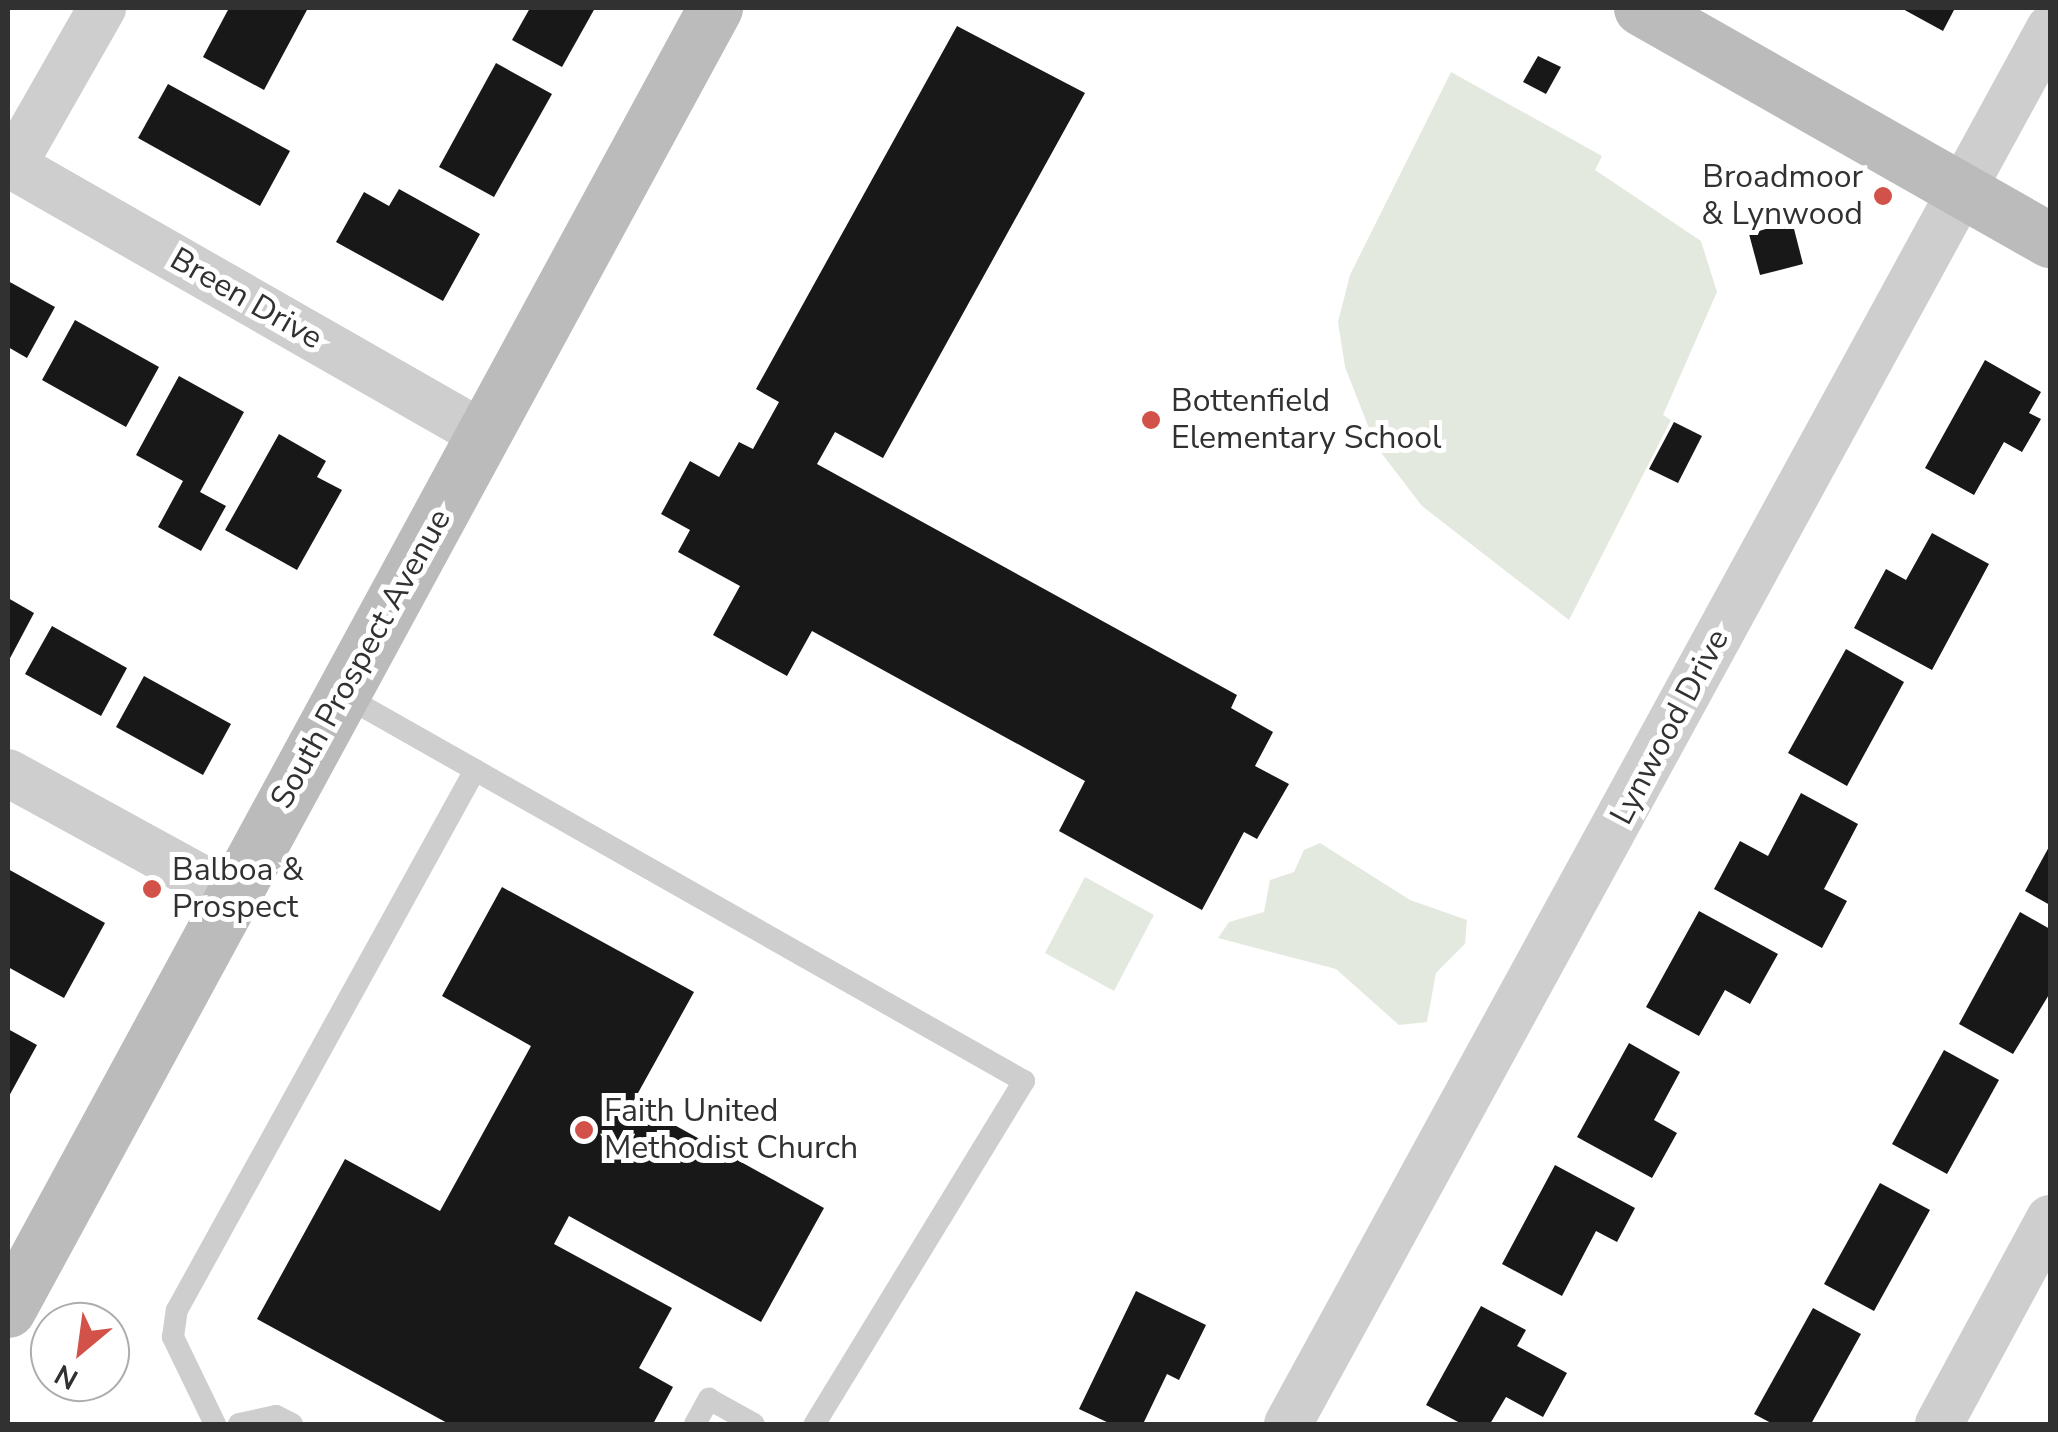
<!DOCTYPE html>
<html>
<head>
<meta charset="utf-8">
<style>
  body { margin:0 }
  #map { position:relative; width:2058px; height:1432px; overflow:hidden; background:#fff; font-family:"Nunito Sans",sans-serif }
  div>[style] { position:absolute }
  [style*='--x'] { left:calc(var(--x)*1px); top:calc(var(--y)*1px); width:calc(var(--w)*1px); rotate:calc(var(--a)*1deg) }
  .green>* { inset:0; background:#e3e9df }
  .building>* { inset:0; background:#181818 }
  .lane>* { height:22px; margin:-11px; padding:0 11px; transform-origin:11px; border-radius:11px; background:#cecece }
  .street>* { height:48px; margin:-24px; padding:0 24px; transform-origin:24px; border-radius:24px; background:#cecece }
  .secondary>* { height:55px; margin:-27.5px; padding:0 27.5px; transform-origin:27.5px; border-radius:27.5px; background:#bbb }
  .dots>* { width:28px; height:28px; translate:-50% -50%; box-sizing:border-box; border:5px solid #fff; border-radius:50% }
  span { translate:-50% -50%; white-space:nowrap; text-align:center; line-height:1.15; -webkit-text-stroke:10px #fff; paint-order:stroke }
  .poi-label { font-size:32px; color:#313131 }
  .right { translate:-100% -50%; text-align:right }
  .left { translate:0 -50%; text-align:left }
  .street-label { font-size:32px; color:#313131 }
  .frame { position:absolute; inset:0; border:10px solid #313131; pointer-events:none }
  .north { position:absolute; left:30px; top:1302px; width:100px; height:100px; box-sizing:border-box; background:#fff; border:2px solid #adadad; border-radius:50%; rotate:209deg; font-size:28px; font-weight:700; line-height:40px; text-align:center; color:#313131 }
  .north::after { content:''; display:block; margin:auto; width:35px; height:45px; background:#d2524a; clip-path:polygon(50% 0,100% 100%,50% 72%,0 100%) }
</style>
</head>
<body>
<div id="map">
  <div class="green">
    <i style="clip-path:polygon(1451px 72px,1602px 156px,1595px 170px,1701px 241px,1717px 292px,1663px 415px,1671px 420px,1569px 620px,1422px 506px,1376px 446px,1345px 367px,1338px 322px,1350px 275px)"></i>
    <i style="clip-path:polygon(1320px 843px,1410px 900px,1467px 920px,1465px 944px,1436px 973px,1427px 1022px,1399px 1025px,1336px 969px,1218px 938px,1229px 922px,1264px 912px,1270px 880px,1294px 872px,1304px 850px)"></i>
    <i style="clip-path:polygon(1085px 877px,1154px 915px,1114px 991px,1045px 953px)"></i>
  </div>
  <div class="building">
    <i style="clip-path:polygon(229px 8px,308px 8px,264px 90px,203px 57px)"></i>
    <i style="clip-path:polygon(530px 8px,595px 8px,562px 67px,512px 40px)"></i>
    <i style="clip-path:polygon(1901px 8px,1955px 8px,1943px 31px)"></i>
    <i style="clip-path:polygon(957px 26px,1085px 93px,883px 458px,835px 432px,817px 464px,1237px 695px,1231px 708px,1273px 732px,1255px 766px,1289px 784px,1257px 839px,1244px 832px,1202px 910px,1059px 831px,1085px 781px,812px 631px,787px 676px,713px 635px,740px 586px,678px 552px,690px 530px,661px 514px,690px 461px,719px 477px,739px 442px,753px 449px,779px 402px,756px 389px)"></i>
    <i style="clip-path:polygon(1538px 56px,1561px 67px,1546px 94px,1523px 82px)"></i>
    <i style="clip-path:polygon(496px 63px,552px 94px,494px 197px,439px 167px)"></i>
    <i style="clip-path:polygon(168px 84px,290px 151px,260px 206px,138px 138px)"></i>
    <i style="clip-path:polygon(399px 189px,480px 234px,443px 301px,336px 242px,364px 192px,389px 206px)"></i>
    <i style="clip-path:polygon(1792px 221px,1803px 264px,1760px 275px,1749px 234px)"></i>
    <i style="clip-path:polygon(8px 281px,55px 307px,27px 358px,8px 347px)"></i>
    <i style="clip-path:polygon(75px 320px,159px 367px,126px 427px,42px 380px)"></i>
    <i style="clip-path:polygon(1985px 360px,2041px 392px,2029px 413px,2041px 419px,2022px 452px,2004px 442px,1974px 495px,1925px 468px)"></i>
    <i style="clip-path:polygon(179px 376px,244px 412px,200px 492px,226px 506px,201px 551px,158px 527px,183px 481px,136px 455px)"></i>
    <i style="clip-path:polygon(1674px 422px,1702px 436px,1678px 483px,1649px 469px)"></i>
    <i style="clip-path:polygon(279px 434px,326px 461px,317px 477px,342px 490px,297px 570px,225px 530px)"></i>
    <i style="clip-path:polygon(1932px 533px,1989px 564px,1932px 670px,1854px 628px,1886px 569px,1906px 580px)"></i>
    <i style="clip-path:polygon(8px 598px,34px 613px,8px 662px)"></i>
    <i style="clip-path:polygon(52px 626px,127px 668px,101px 716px,25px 674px)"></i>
    <i style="clip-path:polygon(1846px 649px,1904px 682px,1847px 786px,1788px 753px)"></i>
    <i style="clip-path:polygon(144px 676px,231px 724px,203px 775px,116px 727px)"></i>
    <i style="clip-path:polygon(1801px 793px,1858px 824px,1824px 889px,1847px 901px,1822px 948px,1714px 889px,1740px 841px,1768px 856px)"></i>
    <i style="clip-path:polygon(2050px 845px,2050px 905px,2025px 891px)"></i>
    <i style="clip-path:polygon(8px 869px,105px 923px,64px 998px,8px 967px)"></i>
    <i style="clip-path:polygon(502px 887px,694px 992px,633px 1102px,824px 1208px,761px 1322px,569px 1216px,554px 1244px,672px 1308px,639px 1368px,673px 1387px,653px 1424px,449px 1424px,257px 1319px,345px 1159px,440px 1211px,531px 1046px,442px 996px)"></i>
    <i style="clip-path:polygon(1699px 911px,1778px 954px,1750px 1004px,1725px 990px,1699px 1036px,1646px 1007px)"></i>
    <i style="clip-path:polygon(2020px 912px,2050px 929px,2050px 993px,2013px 1054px,1959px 1024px)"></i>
    <i style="clip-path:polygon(8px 1029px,37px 1045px,8px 1098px)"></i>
    <i style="clip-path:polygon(1629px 1043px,1680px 1072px,1654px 1120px,1677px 1133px,1652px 1178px,1577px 1137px)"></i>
    <i style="clip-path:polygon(1944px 1050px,1999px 1080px,1947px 1174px,1892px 1144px)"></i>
    <i style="clip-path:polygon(1555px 1165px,1635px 1208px,1617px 1242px,1596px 1231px,1562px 1296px,1502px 1264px)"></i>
    <i style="clip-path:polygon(1880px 1183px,1930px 1210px,1874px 1311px,1824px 1284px)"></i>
    <i style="clip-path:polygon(1136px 1291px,1206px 1325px,1179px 1380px,1167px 1374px,1143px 1424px,1111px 1424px,1079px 1409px)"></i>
    <i style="clip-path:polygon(1481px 1306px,1526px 1330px,1517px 1346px,1567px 1373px,1543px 1417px,1506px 1397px,1490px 1424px,1462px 1424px,1426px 1405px)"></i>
    <i style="clip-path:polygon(1813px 1308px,1861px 1334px,1811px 1424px,1773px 1424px,1754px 1414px)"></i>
  </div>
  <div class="lane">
    <i style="--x:341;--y:694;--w:785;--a:29.54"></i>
    <i style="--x:1024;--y:1081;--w:402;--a:121.4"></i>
    <i style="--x:215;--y:1424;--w:97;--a:-115.8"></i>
    <i style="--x:173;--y:1337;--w:27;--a:-82"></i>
    <i style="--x:177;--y:1310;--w:617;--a:-61.11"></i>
    <i style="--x:239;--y:1424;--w:38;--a:-12"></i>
    <i style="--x:276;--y:1416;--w:18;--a:27"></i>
    <i style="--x:695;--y:1424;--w:29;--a:-61"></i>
    <i style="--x:709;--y:1399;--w:51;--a:29.1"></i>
  </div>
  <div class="street">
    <i style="--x:8;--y:163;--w:548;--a:29.74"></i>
    <i style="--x:12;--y:166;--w:182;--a:-60.3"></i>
    <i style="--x:8;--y:773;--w:254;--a:28.7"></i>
    <i style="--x:1288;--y:1424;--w:1590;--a:-61.36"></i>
    <i style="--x:1939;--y:1424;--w:233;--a:-61.6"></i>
  </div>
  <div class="secondary">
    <i style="--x:1641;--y:8;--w:470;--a:29.6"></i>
    <i style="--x:8;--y:1310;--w:1482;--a:-61.5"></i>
  </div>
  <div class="dots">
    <i style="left:1883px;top:196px;background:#d2524a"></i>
    <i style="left:1151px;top:420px;background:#d2524a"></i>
    <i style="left:152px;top:889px;background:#d2524a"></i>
    <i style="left:584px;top:1130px;background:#d2524a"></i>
  </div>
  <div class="poi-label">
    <span class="right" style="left:1863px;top:196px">Broadmoor<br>&amp; Lynwood</span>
    <span class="left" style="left:1171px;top:420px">Bottenfield<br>Elementary School</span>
    <span class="left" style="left:172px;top:889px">Balboa &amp;<br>Prospect</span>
    <span class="left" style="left:604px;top:1130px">Faith United<br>Methodist Church</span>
  </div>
  <div class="street-label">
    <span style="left:246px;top:299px;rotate:30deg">Breen Drive</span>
    <span style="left:361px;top:659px;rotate:-61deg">South Prospect Avenue</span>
    <span style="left:1670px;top:727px;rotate:-62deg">Lynwood Drive</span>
  </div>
  <div class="frame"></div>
  <div class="north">N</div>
</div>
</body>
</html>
